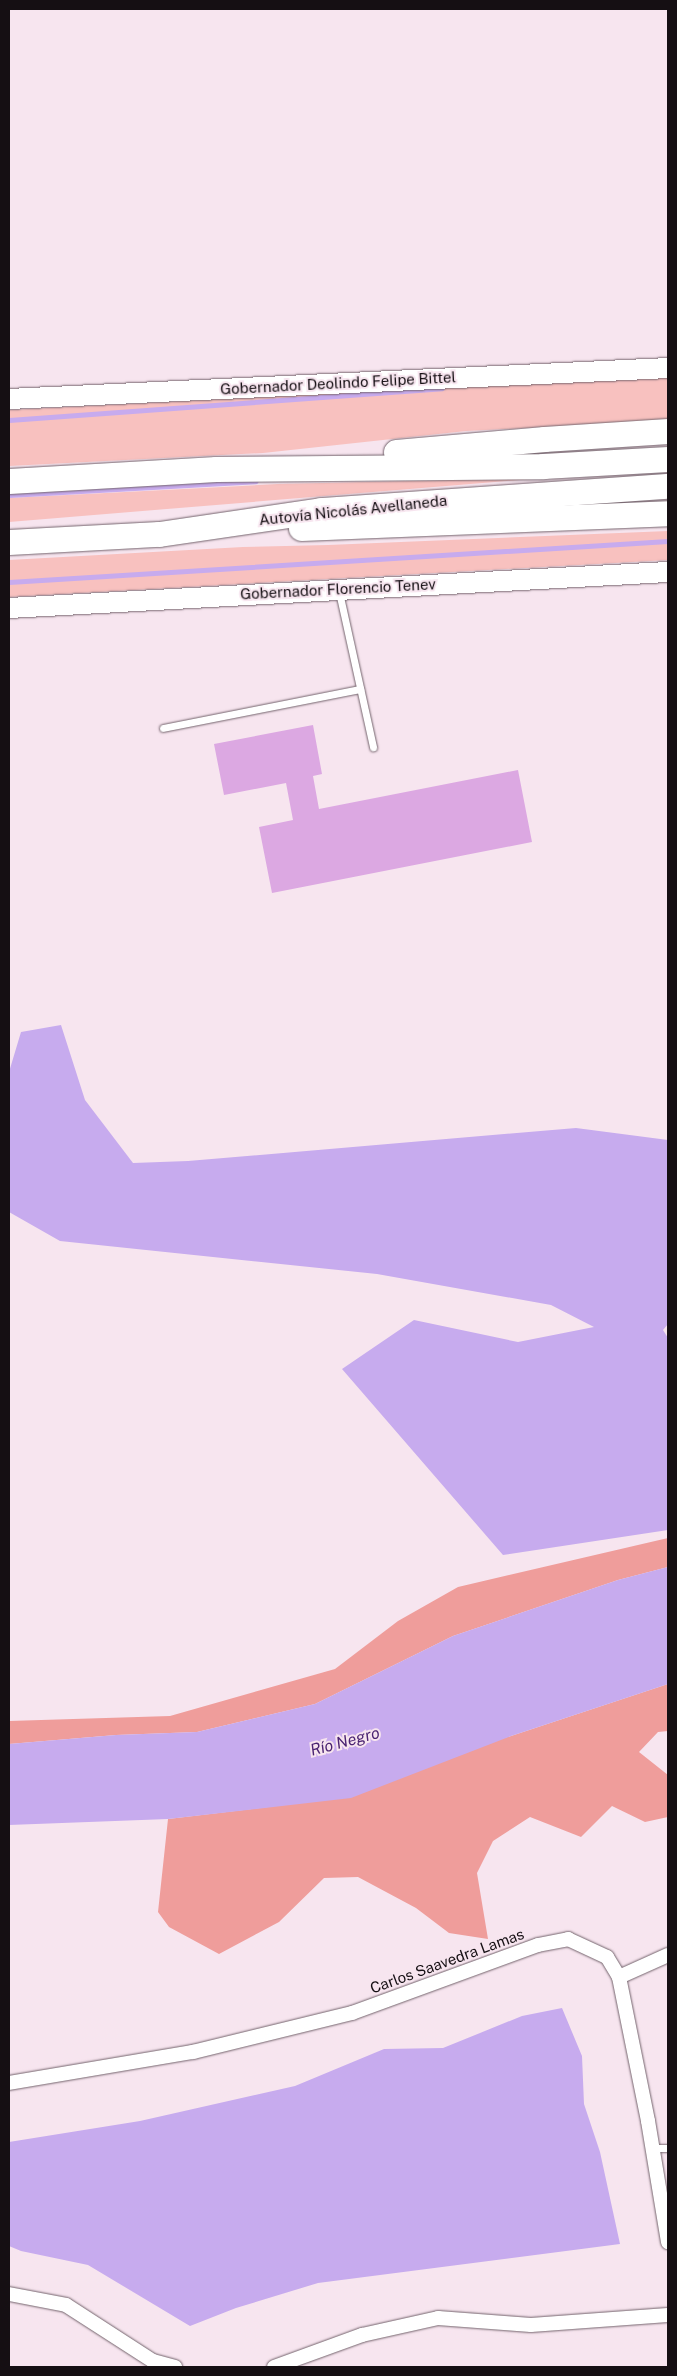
<!DOCTYPE html>
<html>
<head>
<meta charset="utf-8">
<style>
  body { margin:0 }
  #map { position:relative; width:677px; height:2376px; overflow:hidden; background:#f7e5ef; font-family:"Public Sans",sans-serif }
  div>[style] { position:absolute }
  [style*='--x'] { left:calc(var(--x)*1px); top:calc(var(--y)*1px); width:calc(var(--w)*1px); rotate:calc(var(--a)*1deg) }
  .green>* { inset:0; background:#f8c1bf }
  .forest>* { inset:0; background:#ef9d9b }
  .water>* { inset:0; background:#c7abee }
  .stream>* { height:5px; margin:-2.5px; padding:0 2.5px; transform-origin:2.5px; border-radius:2.5px; background:#c7abee }
  .building>* { inset:0; background:#dca8e2 }
  .roads { filter:drop-shadow(0 0 1px #74646d) drop-shadow(0 0 1px #74646d) }
  .lane>* { height:7px; margin:-3.5px; padding:0 3.5px; transform-origin:3.5px; border-radius:3.5px; background:#fff }
  .street>* { height:14px; margin:-7px; padding:0 7px; transform-origin:7px; border-radius:7px; background:#fff }
  .secondary>* { height:20px; margin:-10px; padding:0 10px; transform-origin:10px; border-radius:10px; background:#fff }
  .highway>* { height:25px; margin:-12.5px; padding:0 12.5px; transform-origin:12.5px; border-radius:12.5px; background:#fff }
  span { translate:-50% -50%; white-space:nowrap; text-align:center; line-height:1.15; -webkit-text-stroke:4px #f7e5ef; paint-order:stroke }
  .street-label { font-size:15px; color:#150f13 }
  .water-label { font-size:16px; color:#4b2472; font-style:italic }
  .frame { position:absolute; inset:0; border:10px solid #150f13; pointer-events:none }
</style>
</head>
<body>
<div id="map">
  <div class="green">
    <i style="clip-path:polygon(668px 376px,668px 421px,466px 431px,263px 453px,9px 466px,9px 410px)"></i>
    <i style="clip-path:polygon(543px 478px,9px 522px,9px 498px,278px 484px)"></i>
    <i style="clip-path:polygon(668px 531px,668px 560px,9px 597px,9px 560px,243px 547px,328px 545px)"></i>
  </div>
  <div class="forest">
    <i style="clip-path:polygon(668px 1538px,668px 1567px,618px 1580px,453px 1636px,315px 1704px,197px 1732px,116px 1735px,9px 1744px,9px 1721px,170px 1716px,335px 1669px,398px 1621px,458px 1587px)"></i>
    <i style="clip-path:polygon(668px 1684px,668px 1731px,658px 1732px,639px 1752px,668px 1775px,668px 1817px,645px 1822px,612px 1806px,581px 1837px,530px 1817px,493px 1841px,477px 1873px,488px 1939px,449px 1933px,416px 1908px,358px 1877px,324px 1878px,279px 1922px,219px 1954px,169px 1927px,158px 1912px,168px 1819px,268px 1807px,511px 1736px)"></i>
  </div>
  <div class="water">
    <i style="clip-path:polygon(61px 1025px,85px 1100px,133px 1163px,188px 1161px,576px 1128px,668px 1140px,668px 1324px,663px 1330px,668px 1338px,668px 1530px,503px 1555px,342px 1369px,414px 1320px,518px 1342px,594px 1327px,551px 1305px,377px 1274px,60px 1241px,9px 1212px,9px 1072px,21px 1032px)"></i>
    <i style="clip-path:polygon(668px 1567px,668px 1684px,511px 1736px,351px 1798px,168px 1819px,9px 1825px,9px 1744px,116px 1735px,197px 1732px,315px 1704px,453px 1636px,618px 1580px)"></i>
    <i style="clip-path:polygon(562px 2008px,582px 2056px,584px 2104px,600px 2152px,620px 2244px,318px 2283px,236px 2308px,190px 2326px,88px 2265px,21px 2251px,9px 2246px,9px 2142px,140px 2121px,295px 2086px,384px 2049px,443px 2048px,522px 2016px)"></i>
  </div>
  <div class="stream">
    <i style="--x:9;--y:420;--w:434;--a:-4.2"></i>
    <i style="--x:9;--y:495;--w:247;--a:-3.2"></i>
    <i style="--x:9;--y:582;--w:660;--a:-3.56"></i>
  </div>
  <div class="building">
    <i style="clip-path:polygon(313px 725px,322px 774px,313px 776px,319px 809px,518px 770px,532px 842px,272px 893px,259px 827px,293px 820px,286px 783px,224px 795px,214px 744px)"></i>
  </div>
  <div class="roads">
    <div class="lane">
      <i style="--x:339;--y:592;--w:159;--a:77.6"></i>
      <i style="--x:163;--y:728;--w:201;--a:-11.2"></i>
      <i style="--x:653;--y:2148;--w:15;--a:0"></i>
    </div>
    <div class="street">
      <i style="--x:619;--y:1977;--w:54;--a:-24.2"></i>
      <i style="--x:9;--y:2083;--w:187;--a:-9.6"></i>
      <i style="--x:193;--y:2052;--w:164;--a:-13.8"></i>
      <i style="--x:352;--y:2013;--w:198;--a:-20.1"></i>
      <i style="--x:538;--y:1945;--w:31;--a:-11"></i>
      <i style="--x:568;--y:1939;--w:43;--a:24.8"></i>
      <i style="--x:607;--y:1957;--w:23;--a:59"></i>
      <i style="--x:619;--y:1977;--w:147;--a:78.6"></i>
      <i style="--x:648;--y:2121;--w:123;--a:80.6"></i>
      <i style="--x:9;--y:2294;--w:58;--a:10.9"></i>
      <i style="--x:66;--y:2305;--w:103;--a:32.8"></i>
      <i style="--x:153;--y:2361;--w:23;--a:15"></i>
      <i style="--x:274;--y:2367;--w:94;--a:-20"></i>
      <i style="--x:362;--y:2335;--w:78;--a:-12.6"></i>
      <i style="--x:438;--y:2318;--w:93;--a:4.3"></i>
      <i style="--x:531;--y:2325;--w:137;--a:-4.2"></i>
    </div>
    <div class="secondary">
      <i style="--x:9;--y:399;--w:660;--a:-2.69"></i>
      <i style="--x:9;--y:608;--w:660;--a:-3.13"></i>
    </div>
    <div class="highway">
      <i style="--x:396;--y:452;--w:149;--a:-5"></i>
      <i style="--x:544;--y:439;--w:124;--a:-3.7"></i>
      <i style="--x:9;--y:481;--w:207;--a:-3.3"></i>
      <i style="--x:216;--y:469;--w:327;--a:-0.5"></i>
      <i style="--x:543;--y:466;--w:125;--a:-3.2"></i>
      <i style="--x:301;--y:528;--w:367;--a:-2.3"></i>
      <i style="--x:9;--y:542;--w:150;--a:-3.1"></i>
      <i style="--x:159;--y:534;--w:164;--a:-8.4"></i>
      <i style="--x:321;--y:510;--w:348;--a:-4"></i>
    </div>
  </div>
  <div class="street-label">
    <span style="left:338px;top:383px;rotate:-3deg">Gobernador Deolindo Felipe Bittel</span>
    <span style="left:353px;top:510px;rotate:-6deg">Autovía Nicolás Avellaneda</span>
    <span style="left:338px;top:589px;rotate:-3deg">Gobernador Florencio Tenev</span>
    <span style="left:447px;top:1961px;rotate:-20deg">Carlos Saavedra Lamas</span>
  </div>
  <div class="water-label">
    <span style="left:345px;top:1742px;rotate:-15deg">Río Negro</span>
  </div>
  <div class="frame"></div>
</div>
</body>
</html>
